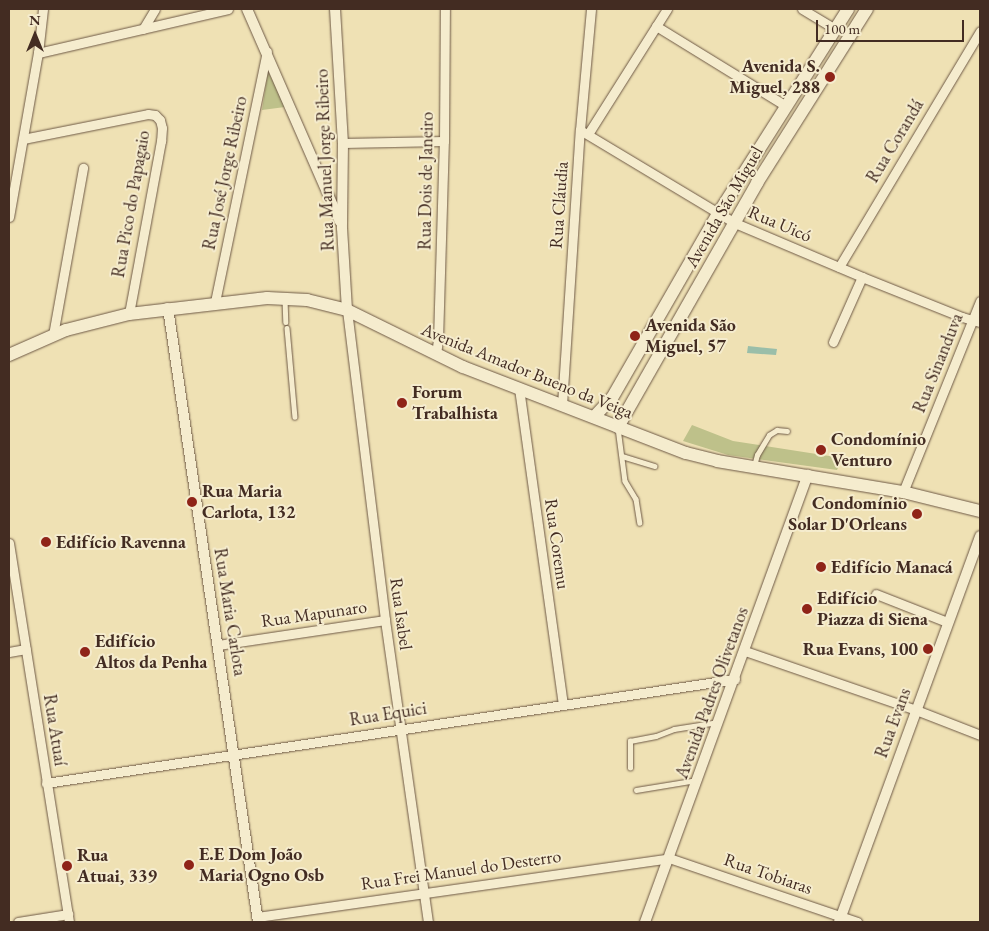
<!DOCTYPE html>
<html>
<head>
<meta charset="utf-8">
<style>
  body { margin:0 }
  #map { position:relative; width:989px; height:931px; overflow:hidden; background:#efe1b4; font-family:"EB Garamond",serif }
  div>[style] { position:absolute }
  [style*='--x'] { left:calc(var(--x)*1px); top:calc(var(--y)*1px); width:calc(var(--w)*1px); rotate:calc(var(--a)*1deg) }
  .green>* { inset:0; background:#bec18a }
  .water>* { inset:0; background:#9abea9 }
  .roads { filter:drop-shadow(0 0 1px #6e5946) drop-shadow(0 0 1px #6e5946) }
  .service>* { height:4.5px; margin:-2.25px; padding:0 2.25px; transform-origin:2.25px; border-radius:2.25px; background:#f5ecce }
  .minor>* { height:9px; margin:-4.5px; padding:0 4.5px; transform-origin:4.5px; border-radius:4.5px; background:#f5ecce }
  .tertiary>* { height:10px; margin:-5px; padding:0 5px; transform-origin:5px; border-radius:5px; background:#f5ecce }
  .secondary>* { height:12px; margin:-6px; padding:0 6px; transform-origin:6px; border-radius:6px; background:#f5ecce }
  .dots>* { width:14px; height:14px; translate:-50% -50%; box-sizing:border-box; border:2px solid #f5ecce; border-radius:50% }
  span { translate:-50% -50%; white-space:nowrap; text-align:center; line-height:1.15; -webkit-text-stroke:4px #f5ecce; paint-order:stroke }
  .poi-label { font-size:18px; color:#432c22; font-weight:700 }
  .right { translate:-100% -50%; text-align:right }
  .left { translate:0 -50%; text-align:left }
  .street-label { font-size:18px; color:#432c22 }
  .frame { position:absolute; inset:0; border:10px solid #432c22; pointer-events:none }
  .north { position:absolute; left:10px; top:10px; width:50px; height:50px; -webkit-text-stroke:4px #f5ecce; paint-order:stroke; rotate:0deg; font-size:14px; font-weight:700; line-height:20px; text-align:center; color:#432c22 }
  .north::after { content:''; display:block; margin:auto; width:18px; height:22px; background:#432c22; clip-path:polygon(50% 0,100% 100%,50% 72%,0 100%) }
  .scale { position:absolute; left:816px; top:20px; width:148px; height:22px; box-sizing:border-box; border:2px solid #432c22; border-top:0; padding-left:6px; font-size:15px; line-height:18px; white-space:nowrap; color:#432c22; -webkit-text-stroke:4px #f5ecce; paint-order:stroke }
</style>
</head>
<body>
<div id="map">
  <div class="green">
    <i style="clip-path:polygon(268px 71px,285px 107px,262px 110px)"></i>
    <i style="clip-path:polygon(692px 425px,733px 441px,842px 458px,837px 470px,728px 455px,683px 441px)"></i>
  </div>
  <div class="water">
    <i style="clip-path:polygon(748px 346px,777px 349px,776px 355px,747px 353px)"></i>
  </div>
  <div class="roads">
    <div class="service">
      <i style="--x:285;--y:299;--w:23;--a:88"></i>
      <i style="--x:287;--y:328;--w:89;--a:84.9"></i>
      <i style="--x:618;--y:428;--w:53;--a:82.5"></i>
      <i style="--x:625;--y:481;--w:21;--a:59"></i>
      <i style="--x:636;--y:499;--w:24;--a:81"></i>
      <i style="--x:622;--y:456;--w:34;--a:17"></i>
      <i style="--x:754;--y:466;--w:11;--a:-75"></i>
      <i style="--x:757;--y:455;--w:23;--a:-59"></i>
      <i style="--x:769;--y:435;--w:9;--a:-32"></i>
      <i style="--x:777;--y:430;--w:10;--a:6"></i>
      <i style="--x:630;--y:768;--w:27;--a:-90"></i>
      <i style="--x:630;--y:741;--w:26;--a:-11"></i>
      <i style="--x:656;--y:736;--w:19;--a:-21"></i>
      <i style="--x:674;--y:729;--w:45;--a:-9"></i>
      <i style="--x:636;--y:790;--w:62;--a:-9.3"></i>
    </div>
    <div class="minor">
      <i style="--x:802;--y:9;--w:39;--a:31"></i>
      <i style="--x:656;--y:26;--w:153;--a:31.6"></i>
      <i style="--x:143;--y:29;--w:23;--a:-59"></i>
      <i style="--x:38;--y:53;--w:195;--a:-13"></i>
      <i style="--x:580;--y:130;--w:181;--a:31"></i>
      <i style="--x:735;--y:223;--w:138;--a:23"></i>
      <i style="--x:862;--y:277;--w:108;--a:21.8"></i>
      <i style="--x:962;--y:317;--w:19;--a:16"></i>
      <i style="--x:588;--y:134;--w:148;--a:-57.7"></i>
      <i style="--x:23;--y:139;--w:127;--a:-11.3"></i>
      <i style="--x:148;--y:114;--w:7;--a:8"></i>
      <i style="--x:155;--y:115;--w:7;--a:45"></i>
      <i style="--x:160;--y:120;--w:8;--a:76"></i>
      <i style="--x:162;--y:128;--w:13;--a:94"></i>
      <i style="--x:161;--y:141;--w:176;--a:100.5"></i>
      <i style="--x:343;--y:143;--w:101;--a:-1.1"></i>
      <i style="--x:9;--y:217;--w:167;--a:-80"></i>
      <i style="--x:38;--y:53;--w:44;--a:-83.5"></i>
      <i style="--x:839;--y:267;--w:275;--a:-59.1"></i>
      <i style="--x:215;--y:302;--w:256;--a:-78.3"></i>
      <i style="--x:347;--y:310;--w:312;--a:83"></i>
      <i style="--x:385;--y:620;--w:305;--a:81.9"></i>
      <i style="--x:53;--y:335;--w:170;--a:-79.8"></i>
      <i style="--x:833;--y:342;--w:71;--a:-66"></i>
      <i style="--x:436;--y:354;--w:14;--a:-82"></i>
      <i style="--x:438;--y:340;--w:199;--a:-88.3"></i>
      <i style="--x:444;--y:141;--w:132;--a:-89.6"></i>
      <i style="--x:519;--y:388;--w:320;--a:82.1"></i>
      <i style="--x:562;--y:405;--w:276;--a:-86.3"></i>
      <i style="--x:580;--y:130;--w:121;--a:-84.8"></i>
      <i style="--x:903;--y:492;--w:206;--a:-68"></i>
      <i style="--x:9;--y:543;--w:384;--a:81"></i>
      <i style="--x:876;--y:594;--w:76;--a:21.5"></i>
      <i style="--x:218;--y:645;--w:169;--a:-8.5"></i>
      <i style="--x:745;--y:651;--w:181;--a:19"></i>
      <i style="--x:916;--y:710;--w:69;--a:21.3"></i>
      <i style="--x:9;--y:652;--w:17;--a:-10"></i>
      <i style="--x:46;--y:783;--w:697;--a:-8.58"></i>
      <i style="--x:257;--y:917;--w:416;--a:-8.1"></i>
      <i style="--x:669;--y:858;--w:199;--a:18.8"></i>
      <i style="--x:18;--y:922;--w:51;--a:-9.1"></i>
    </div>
    <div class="tertiary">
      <i style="--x:247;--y:9;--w:232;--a:66.4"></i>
      <i style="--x:335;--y:9;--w:134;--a:86.6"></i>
      <i style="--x:343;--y:143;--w:85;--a:90.7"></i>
      <i style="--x:342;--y:228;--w:82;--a:86.5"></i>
      <i style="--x:168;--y:308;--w:621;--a:81.66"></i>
      <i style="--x:645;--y:922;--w:476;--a:-70"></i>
      <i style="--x:839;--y:922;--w:411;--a:-69.9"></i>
    </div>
    <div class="secondary">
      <i style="--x:9;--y:355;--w:62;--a:-23.7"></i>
      <i style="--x:66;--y:330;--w:65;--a:-14.3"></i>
      <i style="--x:129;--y:314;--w:139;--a:-6.6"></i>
      <i style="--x:267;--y:298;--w:40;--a:2.9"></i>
      <i style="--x:307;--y:300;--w:41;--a:14"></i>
      <i style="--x:347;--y:310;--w:129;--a:26.2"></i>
      <i style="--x:463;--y:367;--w:239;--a:21.1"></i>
      <i style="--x:686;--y:453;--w:32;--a:14"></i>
      <i style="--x:717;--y:461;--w:189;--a:9.5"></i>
      <i style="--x:903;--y:492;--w:79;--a:13.9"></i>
      <i style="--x:594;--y:417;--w:26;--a:-47"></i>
      <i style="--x:612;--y:398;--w:212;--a:-60.1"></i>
      <i style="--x:718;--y:214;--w:243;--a:-57.6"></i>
      <i style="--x:618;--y:427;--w:281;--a:-60.3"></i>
      <i style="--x:757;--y:183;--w:206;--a:-57.7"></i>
    </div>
  </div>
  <div class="dots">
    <i style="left:830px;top:77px;background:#8f2418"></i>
    <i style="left:635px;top:336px;background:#8f2418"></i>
    <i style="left:402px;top:403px;background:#8f2418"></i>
    <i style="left:821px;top:450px;background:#8f2418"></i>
    <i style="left:192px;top:502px;background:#8f2418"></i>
    <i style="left:917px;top:514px;background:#8f2418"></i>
    <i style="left:46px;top:542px;background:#8f2418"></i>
    <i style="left:821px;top:567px;background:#8f2418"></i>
    <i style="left:807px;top:609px;background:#8f2418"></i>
    <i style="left:928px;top:649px;background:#8f2418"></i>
    <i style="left:85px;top:652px;background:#8f2418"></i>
    <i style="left:189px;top:865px;background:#8f2418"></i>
    <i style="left:67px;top:866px;background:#8f2418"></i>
  </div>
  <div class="poi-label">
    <span class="right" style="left:820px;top:77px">Avenida S.<br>Miguel, 288</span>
    <span class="left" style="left:645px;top:336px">Avenida São<br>Miguel, 57</span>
    <span class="left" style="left:412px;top:403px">Forum<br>Trabalhista</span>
    <span class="left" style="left:831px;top:450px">Condomínio<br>Venturo</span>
    <span class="left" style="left:202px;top:502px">Rua Maria<br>Carlota, 132</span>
    <span class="right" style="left:907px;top:514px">Condomínio<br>Solar D'Orleans</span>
    <span class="left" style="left:56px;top:542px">Edifício Ravenna</span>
    <span class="left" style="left:831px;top:567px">Edifício Manacá</span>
    <span class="left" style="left:817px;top:609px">Edifício<br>Piazza di Siena</span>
    <span class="left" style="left:95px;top:652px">Edifício<br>Altos da Penha</span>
    <span class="right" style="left:918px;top:649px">Rua Evans, 100</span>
    <span class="left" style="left:199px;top:865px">E.E Dom João<br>Maria Ogno Osb</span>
    <span class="left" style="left:77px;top:866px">Rua<br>Atuai, 339</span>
  </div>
  <div class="street-label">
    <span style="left:895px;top:141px;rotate:-59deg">Rua Corandá</span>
    <span style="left:325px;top:160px;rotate:-92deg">Rua Manuel Jorge Ribeiro</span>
    <span style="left:225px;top:173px;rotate:-78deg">Rua José Jorge Ribeiro</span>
    <span style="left:426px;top:181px;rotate:-89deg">Rua Dois de Janeiro</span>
    <span style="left:131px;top:204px;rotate:-80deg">Rua Pico do Papagaio</span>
    <span style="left:559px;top:205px;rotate:-86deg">Rua Cláudia</span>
    <span style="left:724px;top:207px;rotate:-60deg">Avenida São Miguel</span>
    <span style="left:780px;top:224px;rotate:23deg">Rua Uicó</span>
    <span style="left:938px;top:363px;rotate:-68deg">Rua Sinanduva</span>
    <span style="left:527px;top:371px;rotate:22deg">Avenida Amador Bueno da Veiga</span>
    <span style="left:557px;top:544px;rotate:82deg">Rua Coremu</span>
    <span style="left:230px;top:612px;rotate:81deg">Rua Maria Carlota</span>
    <span style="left:314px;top:614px;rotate:-8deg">Rua Mapunaro</span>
    <span style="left:401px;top:614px;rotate:82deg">Rua Isabel</span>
    <span style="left:712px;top:693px;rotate:-70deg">Avenida Padres Olivetanos</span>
    <span style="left:388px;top:714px;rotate:-9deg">Rua Equici</span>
    <span style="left:893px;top:723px;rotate:-70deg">Rua Evans</span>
    <span style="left:55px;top:730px;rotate:81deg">Rua Atuaí</span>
    <span style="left:461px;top:870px;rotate:-8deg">Rua Frei Manuel do Desterro</span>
    <span style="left:768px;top:874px;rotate:19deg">Rua Tobiaras</span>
  </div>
  <div class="frame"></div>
  <div class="north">N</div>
  <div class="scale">100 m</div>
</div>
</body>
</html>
